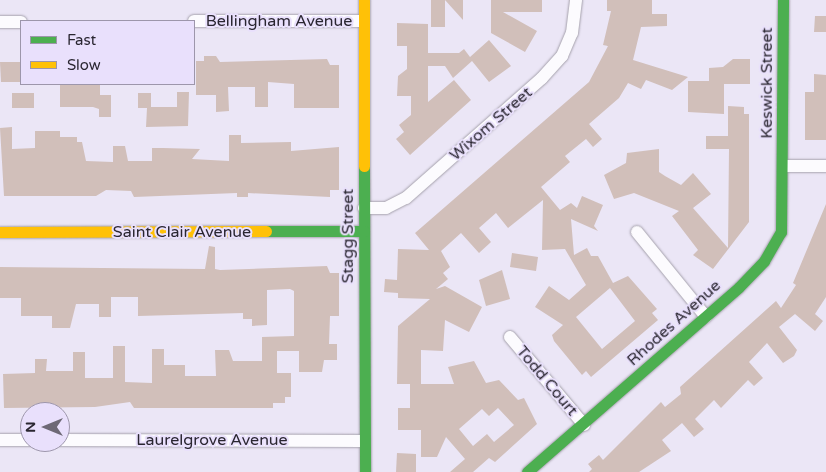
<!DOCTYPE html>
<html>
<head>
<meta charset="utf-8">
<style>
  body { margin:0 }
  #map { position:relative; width:826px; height:472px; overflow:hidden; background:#ebe6f6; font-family:"Varela Round",sans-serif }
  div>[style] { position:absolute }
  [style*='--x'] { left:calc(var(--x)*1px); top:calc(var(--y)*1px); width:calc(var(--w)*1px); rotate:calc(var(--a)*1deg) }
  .building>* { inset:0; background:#d1bfba }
  .roads { filter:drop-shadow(0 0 1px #a5a1ac) drop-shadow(0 0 1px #a5a1ac) }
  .street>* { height:12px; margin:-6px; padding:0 6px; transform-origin:6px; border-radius:6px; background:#fcfbfe }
  .fast>* { height:11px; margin:-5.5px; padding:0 5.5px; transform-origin:5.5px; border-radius:5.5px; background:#4caf50 }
  .slow>* { height:11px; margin:-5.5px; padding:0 5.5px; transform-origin:5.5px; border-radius:5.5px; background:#ffc107 }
  span { translate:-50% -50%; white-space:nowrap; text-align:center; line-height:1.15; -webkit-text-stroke:4px #e9e0fc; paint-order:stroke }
  .street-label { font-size:16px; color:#2a2631 }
  .legend { position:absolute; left:20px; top:20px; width:175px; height:65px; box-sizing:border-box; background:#e9e0fc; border:1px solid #9d96ab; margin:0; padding:6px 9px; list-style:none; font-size:15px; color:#2a2631 }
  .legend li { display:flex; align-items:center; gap:10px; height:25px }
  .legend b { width:25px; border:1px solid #9d96ab }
  .north { position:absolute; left:20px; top:402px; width:50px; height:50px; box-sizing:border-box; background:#e9e0fc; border:1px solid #9d96ab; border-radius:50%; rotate:270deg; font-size:14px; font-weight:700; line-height:20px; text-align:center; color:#2a2631 }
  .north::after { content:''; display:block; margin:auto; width:18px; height:22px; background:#6e6976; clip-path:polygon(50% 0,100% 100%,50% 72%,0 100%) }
</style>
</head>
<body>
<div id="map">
  <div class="building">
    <i style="clip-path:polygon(431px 0,445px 0,445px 27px,431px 27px)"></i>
    <i style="clip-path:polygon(445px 0,463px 0,463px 20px)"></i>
    <i style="clip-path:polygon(491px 0,542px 0,542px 12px,503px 12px,537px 31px,525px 52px,491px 33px)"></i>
    <i style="clip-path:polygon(evenodd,607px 0,652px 0,652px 14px,667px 14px,667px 26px,641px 27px,633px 60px,688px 77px,672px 90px,646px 80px,641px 89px,628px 83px,619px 98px,589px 124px,602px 139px,593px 147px,586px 139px,565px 156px,570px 162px,541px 187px,560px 210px,571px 203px,577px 208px,582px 196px,603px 205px,594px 226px,598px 231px,571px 219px,574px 255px,587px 248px,591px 256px,598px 256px,613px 283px,628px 276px,657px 309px,652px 313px,658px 320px,591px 377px,586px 371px,582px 375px,554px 341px,552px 335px,563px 325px,535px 307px,549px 286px,569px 300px,586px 285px,565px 249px,542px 250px,543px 200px,508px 228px,496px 213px,479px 228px,491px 242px,479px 253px,461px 233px,441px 251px,450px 267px,443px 273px,448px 279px,436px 289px,445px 286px,482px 307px,469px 332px,445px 320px,443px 351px,421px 350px,421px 384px,454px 384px,448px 367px,474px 361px,486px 383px,499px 380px,518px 400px,524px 398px,537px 424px,495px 462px,489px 458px,473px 472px,450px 472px,465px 459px,446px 437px,437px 457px,421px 457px,421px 430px,398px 430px,398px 408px,410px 408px,410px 384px,397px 384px,398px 326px,430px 299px,398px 298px,398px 293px,384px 292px,385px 279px,397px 280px,398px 249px,429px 250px,415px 233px,589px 82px,608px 46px,603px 45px,611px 11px,607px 11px,607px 0,610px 288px,635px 321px,602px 349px,576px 317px,610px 288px,607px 0,498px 408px,514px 425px,494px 442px,487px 434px,473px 446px,459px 429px,482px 409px,489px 416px,498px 408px)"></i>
    <i style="clip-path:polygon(815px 16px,826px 16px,826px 32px,814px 32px)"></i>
    <i style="clip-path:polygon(397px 23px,428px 24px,428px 53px,459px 53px,464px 49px,470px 57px,489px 40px,511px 66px,489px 82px,472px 61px,453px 78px,445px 66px,428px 66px,428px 102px,454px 80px,471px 100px,410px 155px,396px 139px,404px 132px,399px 125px,411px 115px,411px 96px,397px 96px,398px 76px,407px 69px,407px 46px,397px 46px)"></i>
    <i style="clip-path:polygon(204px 56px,216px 56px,220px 62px,327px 59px,330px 65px,339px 65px,339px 108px,294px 108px,294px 84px,268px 82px,268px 107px,255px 107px,255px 87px,228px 87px,229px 111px,216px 112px,216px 95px,196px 95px,196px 61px,204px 61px)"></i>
    <i style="clip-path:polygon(733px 59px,750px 59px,750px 84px,724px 84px,724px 114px,688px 112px,688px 81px,709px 81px,709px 68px,723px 67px)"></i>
    <i style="clip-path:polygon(0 62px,21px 62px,21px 82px,1px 82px)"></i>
    <i style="clip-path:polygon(814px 74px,826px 75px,826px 140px,805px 140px,805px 92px,814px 92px)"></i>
    <i style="clip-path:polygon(60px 84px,100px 84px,100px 95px,111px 95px,111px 117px,99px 117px,99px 109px,93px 107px,60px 107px)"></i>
    <i style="clip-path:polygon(177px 92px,189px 92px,188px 126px,146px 127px,147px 108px,138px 108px,138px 93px,151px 93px,151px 107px,177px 107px)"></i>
    <i style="clip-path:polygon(12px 93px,34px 93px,34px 108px,12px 108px)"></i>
    <i style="clip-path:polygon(728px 106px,744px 107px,744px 114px,749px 114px,749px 222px,713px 269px,693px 255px,698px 250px,672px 216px,679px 211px,634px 193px,614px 199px,604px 175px,626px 163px,627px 153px,659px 149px,659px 172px,665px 176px,681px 185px,693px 173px,711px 194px,693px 208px,728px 248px,729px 149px,706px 149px,706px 136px,728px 136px)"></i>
    <i style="clip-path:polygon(12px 127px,12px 149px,35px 148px,35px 131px,60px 131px,60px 137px,77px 137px,77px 142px,82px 142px,86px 161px,113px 162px,113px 146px,125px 146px,128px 161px,152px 161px,152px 148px,163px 148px,200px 149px,192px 159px,229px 161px,229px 135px,241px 135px,241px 143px,291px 142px,291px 151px,339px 147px,339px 190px,330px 190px,330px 197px,248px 193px,248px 197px,237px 197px,237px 193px,134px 197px,131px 191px,106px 190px,96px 196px,4px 196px,0 128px)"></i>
    <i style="clip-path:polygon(826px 204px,826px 297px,815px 314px,823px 321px,815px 331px,795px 314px,779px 327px,797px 350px,794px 356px,783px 363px,767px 343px,749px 362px,763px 378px,754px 386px,748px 380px,721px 408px,714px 400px,695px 419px,704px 429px,694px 437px,682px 423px,662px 440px,671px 451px,639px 472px,589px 472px,592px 469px,588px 464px,599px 455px,603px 460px,661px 402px,665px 407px,681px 394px,680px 387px,776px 301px,781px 308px,796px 285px,793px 283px)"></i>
    <i style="clip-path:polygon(209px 246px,215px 247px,215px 269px,220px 270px,327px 266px,330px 273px,339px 273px,339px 316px,330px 316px,329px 344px,337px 344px,337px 360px,324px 360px,322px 372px,299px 372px,299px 351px,277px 351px,277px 373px,291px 373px,291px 397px,285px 397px,285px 403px,273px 403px,273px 408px,134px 408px,130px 402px,95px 407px,4px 408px,3px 374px,35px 373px,35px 359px,47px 359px,46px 371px,73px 371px,73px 352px,85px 352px,85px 378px,113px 378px,113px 346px,125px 346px,125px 382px,152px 383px,152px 349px,164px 349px,164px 365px,185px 365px,185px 376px,216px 376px,215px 350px,229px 350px,233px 361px,262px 361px,262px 337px,294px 336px,294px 291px,290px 289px,267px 290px,267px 325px,252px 326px,252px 319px,243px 319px,243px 313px,138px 316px,138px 297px,111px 297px,111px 317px,99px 317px,99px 304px,76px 304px,70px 328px,52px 328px,52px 316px,21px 316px,21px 298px,0 298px,0 267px,205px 269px)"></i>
    <i style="clip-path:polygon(512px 253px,538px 257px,536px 271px,510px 267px)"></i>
    <i style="clip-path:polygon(502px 270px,510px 299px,486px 306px,479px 280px)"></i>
    <i style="clip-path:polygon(397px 453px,416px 454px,416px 472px,396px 472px)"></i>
  </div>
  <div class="roads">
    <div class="street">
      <i style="--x:194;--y:21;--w:170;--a:0"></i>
      <i style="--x:0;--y:22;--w:21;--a:0"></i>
      <i style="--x:784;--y:166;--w:42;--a:0"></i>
      <i style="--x:364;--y:208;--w:22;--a:0"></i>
      <i style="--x:386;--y:208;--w:22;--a:-27"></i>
      <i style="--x:406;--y:198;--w:181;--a:-41.4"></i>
      <i style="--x:542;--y:78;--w:30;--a:-48"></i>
      <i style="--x:562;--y:56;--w:25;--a:-67"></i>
      <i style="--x:572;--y:33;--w:33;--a:-83"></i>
      <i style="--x:637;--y:232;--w:109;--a:50.9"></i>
      <i style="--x:510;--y:337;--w:115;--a:49.9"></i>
      <i style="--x:0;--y:440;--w:30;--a:0"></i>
      <i style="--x:60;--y:440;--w:304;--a:0.2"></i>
    </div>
    <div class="fast">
      <i style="--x:364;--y:166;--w:306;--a:89.8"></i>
      <i style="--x:266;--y:231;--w:98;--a:0"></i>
      <i style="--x:527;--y:472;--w:281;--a:-41.1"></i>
      <i style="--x:739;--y:287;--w:36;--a:-46"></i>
      <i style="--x:764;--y:261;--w:34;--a:-60"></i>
      <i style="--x:781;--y:232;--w:232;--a:-89.5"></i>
    </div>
    <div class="slow">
      <i style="--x:364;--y:0;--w:166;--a:90"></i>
      <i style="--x:0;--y:232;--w:266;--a:-0.2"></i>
    </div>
  </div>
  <div class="street-label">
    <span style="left:279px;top:21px">Bellingham Avenue</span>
    <span style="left:767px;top:83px;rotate:-90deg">Keswick Street</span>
    <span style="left:491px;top:124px;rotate:-41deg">Wixom Street</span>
    <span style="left:182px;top:232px">Saint Clair Avenue</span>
    <span style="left:348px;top:236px;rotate:-90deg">Stagg Street</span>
    <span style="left:674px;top:323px;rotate:-42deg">Rhodes Avenue</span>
    <span style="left:547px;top:381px;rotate:50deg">Todd Court</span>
    <span style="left:212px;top:440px">Laurelgrove Avenue</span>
  </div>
  <ul class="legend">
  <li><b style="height:6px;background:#4caf50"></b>Fast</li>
  <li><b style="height:6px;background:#ffc107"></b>Slow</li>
  </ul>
  <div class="north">N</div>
</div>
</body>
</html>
